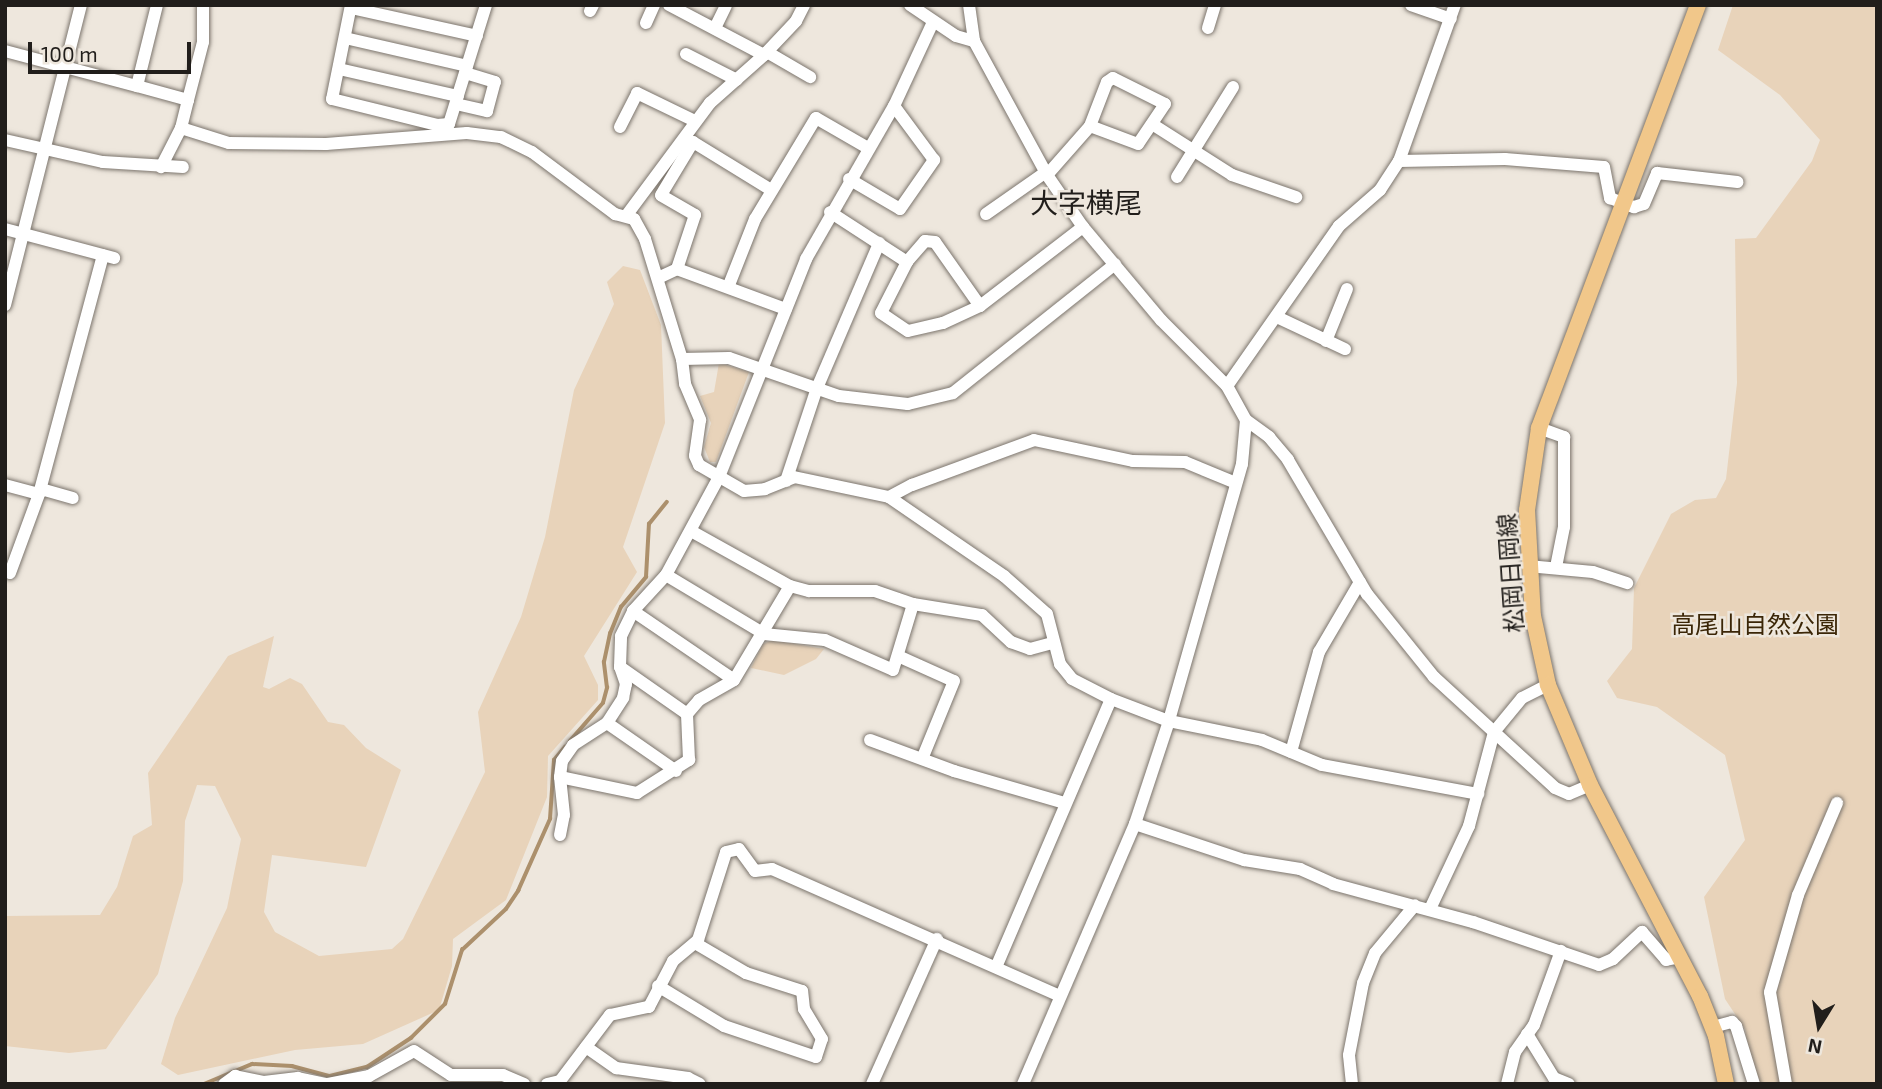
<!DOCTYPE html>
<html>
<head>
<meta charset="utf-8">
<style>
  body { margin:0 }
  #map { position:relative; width:1882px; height:1089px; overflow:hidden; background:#eee7dd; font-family:"Exo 2","Noto Sans JP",sans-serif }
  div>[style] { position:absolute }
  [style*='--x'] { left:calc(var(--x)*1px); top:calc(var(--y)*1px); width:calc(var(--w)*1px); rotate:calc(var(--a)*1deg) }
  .green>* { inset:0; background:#e8d3ba }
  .stream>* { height:3.5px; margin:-1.75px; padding:0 1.75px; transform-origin:1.75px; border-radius:1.75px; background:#ac906c }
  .roads { filter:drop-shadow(0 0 2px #7c756d) drop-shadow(0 0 2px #7c756d) }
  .minor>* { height:12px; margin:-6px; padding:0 6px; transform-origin:6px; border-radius:6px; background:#fff }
  .major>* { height:16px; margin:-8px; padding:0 8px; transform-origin:8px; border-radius:8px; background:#f1c78a }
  span { translate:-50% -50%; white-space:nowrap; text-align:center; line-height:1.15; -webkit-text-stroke:5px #eee7dd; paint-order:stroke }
  .street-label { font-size:24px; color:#211e1b }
  .park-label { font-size:24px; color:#3b2607 }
  .quarter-label { font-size:28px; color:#211e1b }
  .frame { position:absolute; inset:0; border:7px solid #211e1b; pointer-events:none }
  .north { position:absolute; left:1784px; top:991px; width:70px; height:70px; -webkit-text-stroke:5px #eee7dd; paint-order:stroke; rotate:191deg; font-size:19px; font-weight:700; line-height:28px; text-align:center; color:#211e1b }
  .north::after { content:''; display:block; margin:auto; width:24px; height:32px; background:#211e1b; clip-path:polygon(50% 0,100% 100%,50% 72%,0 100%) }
  .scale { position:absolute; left:28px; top:42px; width:163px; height:32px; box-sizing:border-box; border:4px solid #211e1b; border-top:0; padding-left:9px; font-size:21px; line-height:24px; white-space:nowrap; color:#211e1b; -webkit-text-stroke:5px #eee7dd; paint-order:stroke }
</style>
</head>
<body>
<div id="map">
  <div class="green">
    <i style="clip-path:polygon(1733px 5px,1877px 5px,1877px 1084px,1761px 1084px,1753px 1071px,1745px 1029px,1725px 999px,1704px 897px,1745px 840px,1725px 755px,1657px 707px,1617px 698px,1607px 681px,1632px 649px,1634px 588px,1671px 514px,1695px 500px,1716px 498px,1726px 479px,1737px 383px,1735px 239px,1756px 238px,1812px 161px,1820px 140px,1780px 95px,1718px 50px)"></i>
    <i style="clip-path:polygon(623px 266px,640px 270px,661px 325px,665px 423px,623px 547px,637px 572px,584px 656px,598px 685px,598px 700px,548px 756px,547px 797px,506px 900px,453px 939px,452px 966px,439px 1010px,363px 1044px,295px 1050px,178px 1075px,161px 1064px,175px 1018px,227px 908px,241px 839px,215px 786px,197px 785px,185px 821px,183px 881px,158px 974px,106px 1049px,69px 1053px,5px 1046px,5px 916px,100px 915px,117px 887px,133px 836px,152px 825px,148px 773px,228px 656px,274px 636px,263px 687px,269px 689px,290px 678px,302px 684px,328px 722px,344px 725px,366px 748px,401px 770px,366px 867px,272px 855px,264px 912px,275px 932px,319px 956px,392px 949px,403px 939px,485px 772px,478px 712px,521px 617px,545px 537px,574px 390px,614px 304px,607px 282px)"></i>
    <i style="clip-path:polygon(719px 363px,749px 372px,716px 462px,710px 462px,704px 447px,711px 423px,700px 396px,714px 392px)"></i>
    <i style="clip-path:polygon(773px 640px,824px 649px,816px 659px,784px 675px,751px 668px,763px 644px)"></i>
  </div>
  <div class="stream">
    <i style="--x:570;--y:741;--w:50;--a:-49"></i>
    <i style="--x:603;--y:703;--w:16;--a:-75"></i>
    <i style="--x:607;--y:688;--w:26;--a:-97"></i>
    <i style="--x:604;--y:662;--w:29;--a:-78"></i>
    <i style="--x:610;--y:634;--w:29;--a:-68"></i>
    <i style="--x:621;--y:607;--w:39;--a:-50"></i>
    <i style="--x:646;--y:577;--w:53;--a:-86.8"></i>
    <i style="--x:649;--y:524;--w:28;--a:-51"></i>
    <i style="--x:204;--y:1084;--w:52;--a:-22.6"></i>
    <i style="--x:252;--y:1064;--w:40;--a:2.9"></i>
    <i style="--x:292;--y:1066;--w:39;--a:15"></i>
    <i style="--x:330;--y:1076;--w:38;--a:-14"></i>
    <i style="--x:367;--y:1067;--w:53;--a:-33.4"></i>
    <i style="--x:411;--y:1038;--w:48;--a:-45"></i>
    <i style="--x:445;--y:1004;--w:57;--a:-72.5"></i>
    <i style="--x:462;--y:950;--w:60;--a:-43"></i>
    <i style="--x:506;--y:909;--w:22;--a:-56"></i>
    <i style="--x:518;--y:891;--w:79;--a:-66"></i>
    <i style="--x:550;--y:819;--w:59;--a:-86.1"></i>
    <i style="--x:554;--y:760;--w:17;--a:-50"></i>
  </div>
  <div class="roads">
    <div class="minor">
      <i style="--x:351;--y:5;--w:96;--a:101.4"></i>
      <i style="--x:332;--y:99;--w:108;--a:13.9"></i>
      <i style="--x:437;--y:125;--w:12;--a:-5"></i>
      <i style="--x:449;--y:124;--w:125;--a:-72.7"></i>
      <i style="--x:669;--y:5;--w:107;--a:27.8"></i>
      <i style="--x:910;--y:5;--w:55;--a:34"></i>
      <i style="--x:956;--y:36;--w:19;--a:16"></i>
      <i style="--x:969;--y:5;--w:36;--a:82"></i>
      <i style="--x:974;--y:41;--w:153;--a:61.4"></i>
      <i style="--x:1047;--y:175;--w:63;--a:55.3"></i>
      <i style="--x:1083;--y:227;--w:121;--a:50"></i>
      <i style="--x:1161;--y:320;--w:93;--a:45"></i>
      <i style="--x:1227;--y:386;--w:39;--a:61"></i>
      <i style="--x:1246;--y:420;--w:44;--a:95.2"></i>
      <i style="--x:1242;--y:464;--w:267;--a:105.9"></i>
      <i style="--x:1169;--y:721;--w:108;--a:108.3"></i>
      <i style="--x:1135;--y:824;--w:283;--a:113.3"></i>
      <i style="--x:1411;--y:5;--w:42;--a:19.3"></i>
      <i style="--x:351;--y:8;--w:129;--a:12.5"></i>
      <i style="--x:590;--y:11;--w:7;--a:-63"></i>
      <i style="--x:646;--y:23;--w:20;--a:-66"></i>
      <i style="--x:715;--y:28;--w:25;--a:-64"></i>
      <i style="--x:1208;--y:28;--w:24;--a:-73"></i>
      <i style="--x:345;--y:38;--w:125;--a:12.9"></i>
      <i style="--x:5;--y:51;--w:137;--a:14.9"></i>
      <i style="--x:137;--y:86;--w:83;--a:-76.1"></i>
      <i style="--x:767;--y:52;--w:50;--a:30.2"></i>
      <i style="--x:686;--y:54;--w:57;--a:27"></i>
      <i style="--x:339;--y:69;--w:122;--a:12.8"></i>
      <i style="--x:137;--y:86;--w:53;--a:15.4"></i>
      <i style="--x:188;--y:100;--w:29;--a:104"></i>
      <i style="--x:181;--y:128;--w:44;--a:117.1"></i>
      <i style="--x:188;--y:100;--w:60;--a:-75.5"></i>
      <i style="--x:203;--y:42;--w:37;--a:-90"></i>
      <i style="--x:456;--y:104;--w:32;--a:13"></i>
      <i style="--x:487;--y:111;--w:30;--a:-75"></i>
      <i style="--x:495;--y:82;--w:31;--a:-163"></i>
      <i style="--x:1152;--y:124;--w:95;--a:32.5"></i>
      <i style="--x:1232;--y:175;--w:68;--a:19"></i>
      <i style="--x:620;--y:127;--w:38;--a:-63"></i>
      <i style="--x:637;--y:93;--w:64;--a:25.8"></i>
      <i style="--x:181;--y:128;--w:50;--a:17.4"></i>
      <i style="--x:229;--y:143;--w:97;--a:0.6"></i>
      <i style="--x:326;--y:144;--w:141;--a:-4.5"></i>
      <i style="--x:467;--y:133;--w:34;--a:7"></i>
      <i style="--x:501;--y:137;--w:34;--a:26"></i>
      <i style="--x:532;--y:152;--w:104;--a:36.8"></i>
      <i style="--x:615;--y:214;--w:20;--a:15"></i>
      <i style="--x:634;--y:219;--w:23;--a:61"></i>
      <i style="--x:645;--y:239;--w:126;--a:72.9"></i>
      <i style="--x:682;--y:359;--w:25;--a:83"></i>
      <i style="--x:685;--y:384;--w:39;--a:67"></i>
      <i style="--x:700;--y:420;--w:36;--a:98"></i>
      <i style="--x:695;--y:456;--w:10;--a:66"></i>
      <i style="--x:699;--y:465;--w:52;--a:30"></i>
      <i style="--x:744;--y:491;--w:21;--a:-5"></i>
      <i style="--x:765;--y:489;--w:31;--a:-22"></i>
      <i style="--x:794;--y:477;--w:97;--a:11.9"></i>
      <i style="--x:889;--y:497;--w:26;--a:-28"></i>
      <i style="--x:912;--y:485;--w:130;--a:-20.2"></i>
      <i style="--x:1034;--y:440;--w:101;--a:12"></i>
      <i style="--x:1133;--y:461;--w:52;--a:1.1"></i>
      <i style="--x:1185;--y:462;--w:55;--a:22.4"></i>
      <i style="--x:5;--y:140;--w:100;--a:12.7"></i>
      <i style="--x:103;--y:162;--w:80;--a:3.6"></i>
      <i style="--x:1399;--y:161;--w:106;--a:-1.1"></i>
      <i style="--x:1505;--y:159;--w:99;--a:4.6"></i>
      <i style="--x:1604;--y:167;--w:32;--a:79"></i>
      <i style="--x:1610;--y:198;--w:26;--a:21"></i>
      <i style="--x:1634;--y:207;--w:10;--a:-17"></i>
      <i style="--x:1644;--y:204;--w:34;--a:-67"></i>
      <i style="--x:1657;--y:173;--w:81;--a:6.4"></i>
      <i style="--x:1047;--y:175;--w:65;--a:-48.7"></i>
      <i style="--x:1090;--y:126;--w:47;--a:-68.9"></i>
      <i style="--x:1107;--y:82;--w:7;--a:-34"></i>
      <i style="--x:1113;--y:78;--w:58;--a:26.6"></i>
      <i style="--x:1165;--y:104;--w:48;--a:124"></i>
      <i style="--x:1138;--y:144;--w:51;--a:-159.4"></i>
      <i style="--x:1177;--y:177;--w:106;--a:-58.1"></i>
      <i style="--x:849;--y:179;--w:59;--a:30.5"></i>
      <i style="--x:900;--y:209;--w:60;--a:-55.2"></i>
      <i style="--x:934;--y:160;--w:67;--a:-126.5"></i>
      <i style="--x:830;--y:212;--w:92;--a:33"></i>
      <i style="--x:986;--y:214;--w:73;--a:-35"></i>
      <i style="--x:626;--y:216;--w:141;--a:-53.4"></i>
      <i style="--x:710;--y:103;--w:72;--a:-41.6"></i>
      <i style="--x:764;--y:55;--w:47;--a:-46.7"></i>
      <i style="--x:796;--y:21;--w:18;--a:-63"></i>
      <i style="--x:5;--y:229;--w:113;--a:14.9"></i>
      <i style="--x:677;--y:269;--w:57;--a:-71.6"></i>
      <i style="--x:695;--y:215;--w:39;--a:-150"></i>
      <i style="--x:661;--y:195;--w:62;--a:-58.9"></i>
      <i style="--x:693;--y:142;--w:92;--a:31.6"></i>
      <i style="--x:658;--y:278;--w:21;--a:-25"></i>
      <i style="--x:677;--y:269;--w:116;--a:20.2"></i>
      <i style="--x:729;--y:285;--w:71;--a:-68.5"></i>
      <i style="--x:755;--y:219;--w:118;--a:-58.9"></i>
      <i style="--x:816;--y:118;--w:60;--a:30"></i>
      <i style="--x:5;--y:305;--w:309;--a:-75.8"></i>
      <i style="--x:980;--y:306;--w:78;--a:-125.1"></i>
      <i style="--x:935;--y:242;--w:10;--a:-174"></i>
      <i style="--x:925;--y:241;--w:28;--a:131"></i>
      <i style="--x:907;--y:262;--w:57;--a:117"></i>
      <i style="--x:881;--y:313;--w:32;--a:34"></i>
      <i style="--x:908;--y:331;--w:36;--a:-13"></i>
      <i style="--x:943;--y:323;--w:41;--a:-24.7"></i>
      <i style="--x:980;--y:306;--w:130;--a:-37.5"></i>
      <i style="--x:1279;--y:318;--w:73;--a:25.2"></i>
      <i style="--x:1326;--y:341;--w:56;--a:-68"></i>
      <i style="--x:682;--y:359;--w:47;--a:-1.2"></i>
      <i style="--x:729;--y:358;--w:116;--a:19.1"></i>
      <i style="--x:839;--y:396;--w:69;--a:6.6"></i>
      <i style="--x:908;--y:404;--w:46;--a:-13.7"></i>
      <i style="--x:953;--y:393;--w:207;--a:-38.5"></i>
      <i style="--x:1227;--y:386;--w:195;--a:-55"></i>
      <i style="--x:1339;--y:226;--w:55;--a:-41.3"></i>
      <i style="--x:1380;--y:190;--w:35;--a:-57"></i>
      <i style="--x:1399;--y:161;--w:166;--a:-70.3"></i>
      <i style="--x:1246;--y:420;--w:29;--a:36"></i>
      <i style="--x:1269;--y:437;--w:30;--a:50"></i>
      <i style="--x:1288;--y:460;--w:156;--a:59.5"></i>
      <i style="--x:1367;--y:594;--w:107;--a:51.1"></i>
      <i style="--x:1434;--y:677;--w:164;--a:42.5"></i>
      <i style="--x:1555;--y:788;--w:15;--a:23"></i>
      <i style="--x:1569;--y:794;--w:23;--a:-23"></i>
      <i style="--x:1539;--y:428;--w:27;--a:20"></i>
      <i style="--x:1564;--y:437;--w:90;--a:90"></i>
      <i style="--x:1564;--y:527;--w:41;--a:101.3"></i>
      <i style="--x:786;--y:481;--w:98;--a:-71.6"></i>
      <i style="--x:817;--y:388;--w:158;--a:-66.8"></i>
      <i style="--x:5;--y:485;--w:35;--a:15"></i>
      <i style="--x:41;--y:489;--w:33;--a:16"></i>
      <i style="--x:889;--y:497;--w:140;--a:34.5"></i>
      <i style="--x:1004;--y:576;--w:57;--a:41.5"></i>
      <i style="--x:1047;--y:614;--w:52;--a:75.4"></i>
      <i style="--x:1060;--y:664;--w:19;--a:51"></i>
      <i style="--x:1072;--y:679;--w:44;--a:27.1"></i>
      <i style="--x:1111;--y:699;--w:62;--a:20.8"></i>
      <i style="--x:1169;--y:721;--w:95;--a:11.5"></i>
      <i style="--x:1262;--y:740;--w:65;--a:22.6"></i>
      <i style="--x:1322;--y:765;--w:159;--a:10.5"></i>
      <i style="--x:691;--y:531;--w:113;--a:29.1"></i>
      <i style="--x:790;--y:586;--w:20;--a:15"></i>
      <i style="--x:809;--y:591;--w:66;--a:0"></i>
      <i style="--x:875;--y:591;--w:40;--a:18.9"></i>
      <i style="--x:913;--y:604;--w:70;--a:9.1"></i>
      <i style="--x:982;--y:615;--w:40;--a:43"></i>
      <i style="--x:1011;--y:642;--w:20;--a:20"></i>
      <i style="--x:1030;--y:649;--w:24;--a:-15"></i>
      <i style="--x:1528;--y:566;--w:65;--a:5.3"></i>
      <i style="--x:1593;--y:572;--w:36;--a:18"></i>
      <i style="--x:10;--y:573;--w:84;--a:-69.8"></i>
      <i style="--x:39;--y:494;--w:247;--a:-75"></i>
      <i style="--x:666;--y:575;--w:114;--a:31"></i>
      <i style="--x:764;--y:634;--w:61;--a:5.6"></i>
      <i style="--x:825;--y:640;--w:74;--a:23.8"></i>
      <i style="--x:893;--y:670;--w:69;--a:-73.1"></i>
      <i style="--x:633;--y:611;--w:122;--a:34.3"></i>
      <i style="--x:898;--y:656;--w:61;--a:24.1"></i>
      <i style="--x:954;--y:681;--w:84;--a:112.3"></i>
      <i style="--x:620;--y:667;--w:82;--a:35"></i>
      <i style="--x:607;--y:723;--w:84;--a:34.8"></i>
      <i style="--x:870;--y:740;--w:90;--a:20.3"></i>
      <i style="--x:954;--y:771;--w:116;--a:16.1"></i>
      <i style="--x:1291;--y:752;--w:104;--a:-74.4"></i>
      <i style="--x:1319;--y:652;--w:81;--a:-59.6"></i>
      <i style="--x:560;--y:777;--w:16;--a:-83"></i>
      <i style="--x:562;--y:761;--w:19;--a:-55"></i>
      <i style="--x:573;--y:745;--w:40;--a:-32.9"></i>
      <i style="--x:607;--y:723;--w:30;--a:-57"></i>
      <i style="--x:623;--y:698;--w:14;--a:-78"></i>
      <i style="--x:626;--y:684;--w:18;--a:-109"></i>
      <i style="--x:620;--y:667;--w:31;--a:-88"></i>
      <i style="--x:621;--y:636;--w:28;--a:-64"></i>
      <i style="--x:633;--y:611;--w:49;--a:-47.5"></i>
      <i style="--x:666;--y:575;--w:111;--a:-61.6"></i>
      <i style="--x:719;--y:477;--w:235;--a:-68.2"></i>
      <i style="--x:806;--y:259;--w:177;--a:-60.1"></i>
      <i style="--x:894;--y:106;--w:93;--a:-65.1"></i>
      <i style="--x:1135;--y:824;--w:115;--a:18.3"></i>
      <i style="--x:1244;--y:860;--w:57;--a:9.1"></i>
      <i style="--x:1300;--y:869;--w:36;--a:24"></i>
      <i style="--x:1333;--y:884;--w:145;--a:15.2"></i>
      <i style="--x:1473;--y:922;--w:133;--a:18.8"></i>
      <i style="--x:1599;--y:965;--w:15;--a:-23"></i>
      <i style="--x:1613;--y:959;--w:40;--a:-43"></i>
      <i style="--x:1642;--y:932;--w:37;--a:49"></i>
      <i style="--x:1666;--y:960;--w:14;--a:-12"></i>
      <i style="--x:560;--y:835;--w:20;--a:-79"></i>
      <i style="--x:564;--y:815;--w:38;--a:-96"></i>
      <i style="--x:560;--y:777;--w:79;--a:11.7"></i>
      <i style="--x:637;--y:793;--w:62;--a:-32.4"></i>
      <i style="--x:689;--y:760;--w:46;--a:-92.5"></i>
      <i style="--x:687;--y:714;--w:18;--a:-49"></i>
      <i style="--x:699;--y:700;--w:40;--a:-29.7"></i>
      <i style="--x:734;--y:680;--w:109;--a:-59.2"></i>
      <i style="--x:1430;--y:909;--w:92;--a:-64.8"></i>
      <i style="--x:1469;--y:826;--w:97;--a:-75.1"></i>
      <i style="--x:1494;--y:732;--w:44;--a:-50.5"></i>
      <i style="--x:1522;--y:698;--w:29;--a:-27"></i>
      <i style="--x:997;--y:965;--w:289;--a:-66.8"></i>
      <i style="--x:658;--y:986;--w:77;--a:31.2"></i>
      <i style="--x:724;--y:1026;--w:97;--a:18.6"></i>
      <i style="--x:816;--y:1057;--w:19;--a:-72"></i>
      <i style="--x:822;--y:1039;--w:35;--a:-121"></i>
      <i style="--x:804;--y:1009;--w:18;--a:-96"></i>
      <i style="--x:802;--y:991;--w:59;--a:-162.2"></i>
      <i style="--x:746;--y:973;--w:59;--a:-149.5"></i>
      <i style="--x:1713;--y:1027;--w:20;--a:-15"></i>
      <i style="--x:1732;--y:1022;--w:6;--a:45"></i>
      <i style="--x:1736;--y:1026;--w:61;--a:72.8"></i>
      <i style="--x:1527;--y:1034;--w:52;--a:58.5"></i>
      <i style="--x:1554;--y:1078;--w:16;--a:22"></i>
      <i style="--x:586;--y:1047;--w:37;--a:35"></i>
      <i style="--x:616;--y:1068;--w:73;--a:7.9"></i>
      <i style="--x:688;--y:1078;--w:13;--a:27"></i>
      <i style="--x:224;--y:1084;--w:14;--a:-36"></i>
      <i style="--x:235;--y:1076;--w:30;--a:12"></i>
      <i style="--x:264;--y:1082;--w:34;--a:-7"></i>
      <i style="--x:298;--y:1078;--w:29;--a:12"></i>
      <i style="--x:328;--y:1084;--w:42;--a:-11"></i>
      <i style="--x:369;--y:1076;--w:51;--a:-29.1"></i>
      <i style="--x:414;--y:1051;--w:44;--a:33"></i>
      <i style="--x:451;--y:1075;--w:52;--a:0"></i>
      <i style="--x:503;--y:1075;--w:23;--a:23"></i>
      <i style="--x:547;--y:1084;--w:13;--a:-13"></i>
      <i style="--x:560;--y:1081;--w:83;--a:-52.9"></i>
      <i style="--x:610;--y:1015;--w:40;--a:-12"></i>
      <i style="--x:649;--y:1007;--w:52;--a:-62.4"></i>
      <i style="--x:673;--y:961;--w:33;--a:-40"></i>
      <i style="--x:698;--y:940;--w:92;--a:-72.3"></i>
      <i style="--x:726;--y:852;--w:13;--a:-13"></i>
      <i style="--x:739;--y:849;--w:27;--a:54"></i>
      <i style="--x:755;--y:871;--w:17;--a:-7"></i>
      <i style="--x:772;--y:869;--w:315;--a:23.8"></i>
      <i style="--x:872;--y:1084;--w:159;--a:-65.9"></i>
      <i style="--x:1352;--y:1084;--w:29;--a:-96"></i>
      <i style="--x:1349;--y:1055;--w:73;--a:-79"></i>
      <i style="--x:1363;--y:983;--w:32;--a:-68"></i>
      <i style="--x:1375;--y:953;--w:62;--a:-50.2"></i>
      <i style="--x:1507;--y:1084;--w:33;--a:-76"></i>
      <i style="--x:1515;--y:1052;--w:33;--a:-55"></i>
      <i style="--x:1534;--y:1025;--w:79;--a:-70"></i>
      <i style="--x:1786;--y:1084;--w:93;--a:-99.9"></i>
      <i style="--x:1770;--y:992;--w:101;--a:-73.9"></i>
      <i style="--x:1798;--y:895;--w:100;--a:-67"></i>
    </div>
    <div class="major">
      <i style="--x:1698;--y:5;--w:452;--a:110.6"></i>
      <i style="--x:1539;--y:428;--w:83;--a:98.3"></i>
      <i style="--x:1527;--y:510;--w:106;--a:86.8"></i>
      <i style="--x:1533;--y:616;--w:71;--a:77.7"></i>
      <i style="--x:1548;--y:685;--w:108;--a:67.2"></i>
      <i style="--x:1590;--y:785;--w:238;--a:62.5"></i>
      <i style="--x:1700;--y:996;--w:43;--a:68.2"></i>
      <i style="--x:1716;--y:1036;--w:49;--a:78.2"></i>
    </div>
  </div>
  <div class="street-label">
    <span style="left:1510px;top:573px;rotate:-94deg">松岡日岡線</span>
  </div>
  <div class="park-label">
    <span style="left:1755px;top:624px">高尾山自然公園</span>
  </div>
  <div class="quarter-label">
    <span style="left:1086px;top:202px">大字横尾</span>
  </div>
  <div class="frame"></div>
  <div class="north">N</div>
  <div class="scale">100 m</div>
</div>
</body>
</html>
